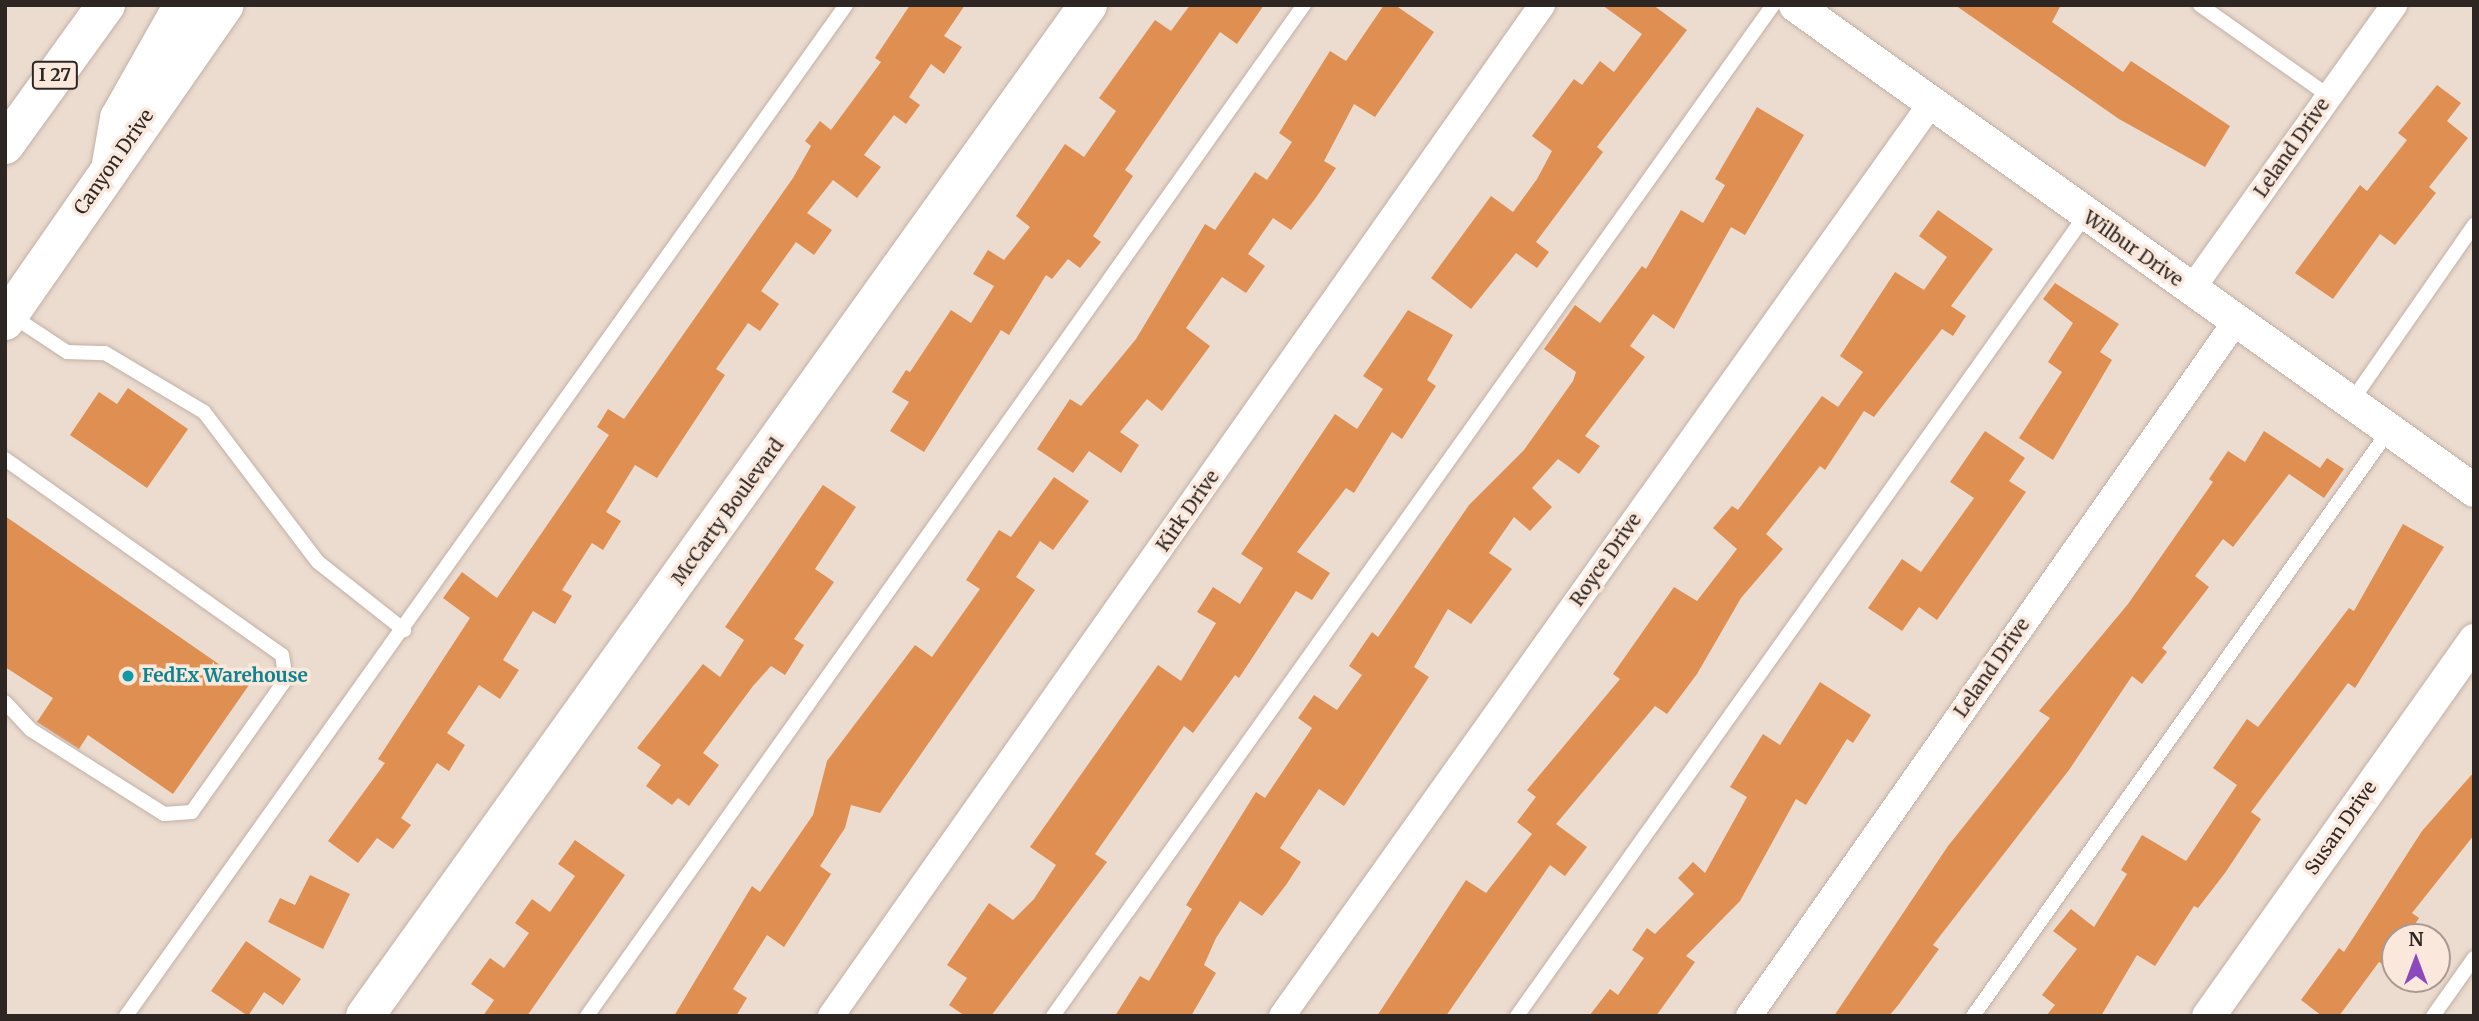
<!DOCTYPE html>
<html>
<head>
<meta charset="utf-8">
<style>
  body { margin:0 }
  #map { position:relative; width:2479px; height:1021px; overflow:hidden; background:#ecdbcf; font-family:Merriweather,serif }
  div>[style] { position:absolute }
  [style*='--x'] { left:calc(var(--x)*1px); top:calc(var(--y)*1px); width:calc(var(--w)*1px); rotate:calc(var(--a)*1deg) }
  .building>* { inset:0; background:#e08f53 }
  .roads { filter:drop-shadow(0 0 2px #c2b1a6) drop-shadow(0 0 2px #c2b1a6) }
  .service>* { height:14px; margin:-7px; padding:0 7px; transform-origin:7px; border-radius:7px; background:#fff }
  .minor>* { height:26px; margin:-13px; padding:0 13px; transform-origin:13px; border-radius:13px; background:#fff }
  .tertiary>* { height:33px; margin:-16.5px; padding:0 16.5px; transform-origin:16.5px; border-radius:16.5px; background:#fff }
  .secondary>* { height:38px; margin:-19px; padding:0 19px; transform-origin:19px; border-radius:19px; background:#fff }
  .motorway>* { height:38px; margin:-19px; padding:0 19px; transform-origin:19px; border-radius:19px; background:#fff }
  .dots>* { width:19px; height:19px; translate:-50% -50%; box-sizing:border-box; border:4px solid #fae8dc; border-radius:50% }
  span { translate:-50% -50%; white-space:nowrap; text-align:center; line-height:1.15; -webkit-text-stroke:7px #fae8dc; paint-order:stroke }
  .shield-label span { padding:2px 5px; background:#fae8dc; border:2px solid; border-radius:5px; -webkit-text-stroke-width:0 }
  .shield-label { font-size:18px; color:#2d2622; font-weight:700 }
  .street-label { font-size:19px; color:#2d2622 }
  .culture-label { font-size:19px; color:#0d838f; font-weight:700 }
  .left { translate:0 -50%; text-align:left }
  .frame { position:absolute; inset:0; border:7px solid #2d2622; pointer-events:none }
  .north { position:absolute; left:2381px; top:923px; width:70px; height:70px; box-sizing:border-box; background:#fae8dc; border:2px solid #a89a92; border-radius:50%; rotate:0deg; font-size:19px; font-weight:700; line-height:28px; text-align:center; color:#2d2622 }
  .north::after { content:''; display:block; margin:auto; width:24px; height:32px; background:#8c49be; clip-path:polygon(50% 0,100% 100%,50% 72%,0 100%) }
</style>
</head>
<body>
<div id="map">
  <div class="building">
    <i style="clip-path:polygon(910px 5px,965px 5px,944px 36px,962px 47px,944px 74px,931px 64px,909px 97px,920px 105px,906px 124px,894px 115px,864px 155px,881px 167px,857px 198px,833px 180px,807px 213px,832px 230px,814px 255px,796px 242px,761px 291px,779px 304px,760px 331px,748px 323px,716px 369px,725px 375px,657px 478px,635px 465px,606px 512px,621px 521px,603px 550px,592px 543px,562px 590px,572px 596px,555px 624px,533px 611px,503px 660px,519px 670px,500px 699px,479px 685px,447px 733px,465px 745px,449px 771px,437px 763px,401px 818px,411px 825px,393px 849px,377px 838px,358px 863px,328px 841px,385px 763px,378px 759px,470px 618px,443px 598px,462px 572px,497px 598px,609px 435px,597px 427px,608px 409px,624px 419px,793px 178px,811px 146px,805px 141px,820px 121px,831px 130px,881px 62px,875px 58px)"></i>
    <i style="clip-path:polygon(1190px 5px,1264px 5px,1237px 44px,1220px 32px,1125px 170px,1133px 176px,1093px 236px,1101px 242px,1080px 268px,1068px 259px,1052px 279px,1046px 275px,1009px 335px,1001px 330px,924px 452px,890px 431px,909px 402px,892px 392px,906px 370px,910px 372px,951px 310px,971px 323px,994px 286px,973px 274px,988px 250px,1004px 260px,1030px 227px,1016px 216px,1065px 144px,1084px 157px,1116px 111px,1099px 98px,1155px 20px,1171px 31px)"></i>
    <i style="clip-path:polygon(1384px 5px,1395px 5px,1434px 32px,1375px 117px,1354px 104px,1324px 161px,1336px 168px,1315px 199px,1291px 230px,1273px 218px,1248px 254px,1265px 266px,1246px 293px,1222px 277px,1186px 328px,1210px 346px,1162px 411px,1147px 399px,1120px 432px,1139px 445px,1121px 473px,1089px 451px,1073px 473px,1037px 449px,1070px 399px,1081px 406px,1136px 339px,1205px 224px,1215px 230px,1255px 172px,1267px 180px,1292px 142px,1279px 133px,1330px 51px,1346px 61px)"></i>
    <i style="clip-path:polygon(1602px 5px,1653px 5px,1687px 30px,1597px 147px,1603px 152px,1536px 242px,1549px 252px,1537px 268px,1516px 253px,1471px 309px,1431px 278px,1491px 196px,1513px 212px,1537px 179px,1552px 151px,1532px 136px,1574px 79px,1582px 85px,1600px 61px,1614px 72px,1642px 34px)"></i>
    <i style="clip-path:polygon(1955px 5px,2061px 5px,2052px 22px,2123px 72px,2131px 61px,2230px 126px,2205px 167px,2119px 119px)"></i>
    <i style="clip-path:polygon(2437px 85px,2461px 103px,2447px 121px,2468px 138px,2429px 187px,2436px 193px,2395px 245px,2380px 234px,2333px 299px,2295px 273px,2360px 185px,2367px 191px,2407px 140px,2398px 133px)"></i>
    <i style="clip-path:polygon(1757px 107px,1804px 135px,1745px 235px,1731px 227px,1674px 329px,1653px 314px,1630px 346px,1645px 357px,1585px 436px,1600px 446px,1579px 474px,1558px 459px,1532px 488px,1552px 507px,1530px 531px,1514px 517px,1489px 553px,1512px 569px,1471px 624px,1448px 609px,1414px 667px,1429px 677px,1344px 806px,1319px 789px,1280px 848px,1301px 862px,1286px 885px,1262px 916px,1240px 901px,1216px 938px,1204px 965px,1216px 973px,1191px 1016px,1115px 1016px,1140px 976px,1149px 981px,1192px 909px,1186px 905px,1256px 792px,1265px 798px,1312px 728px,1298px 718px,1314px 695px,1337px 710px,1362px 675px,1349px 666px,1372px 632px,1378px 637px,1469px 505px,1524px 450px,1573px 381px,1576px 372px,1544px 349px,1575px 305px,1600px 323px,1642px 266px,1646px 269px,1681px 210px,1703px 223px,1725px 185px,1715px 179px)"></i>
    <i style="clip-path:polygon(1938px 210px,1993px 249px,1951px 306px,1966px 316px,1953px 336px,1942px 329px,1874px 417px,1864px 411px,1825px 470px,1820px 466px,1766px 534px,1783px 549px,1741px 598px,1697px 674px,1667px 714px,1655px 706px,1556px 824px,1587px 847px,1565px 876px,1550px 865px,1446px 1016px,1377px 1016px,1466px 880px,1486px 893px,1532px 834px,1517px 822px,1536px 797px,1527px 790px,1620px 679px,1613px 674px,1674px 587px,1697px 601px,1737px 549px,1713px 528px,1732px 506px,1738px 510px,1822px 396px,1838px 407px,1863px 372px,1840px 356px,1895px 272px,1924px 290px,1947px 257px,1919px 236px)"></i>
    <i style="clip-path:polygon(2055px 283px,2119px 324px,2100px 352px,2112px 360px,2053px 460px,2019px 438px,2062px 372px,2048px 362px,2073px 323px,2043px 299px)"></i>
    <i style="clip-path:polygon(1408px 310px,1453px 335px,1427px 380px,1436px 386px,1402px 439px,1392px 432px,1354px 493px,1346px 488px,1297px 552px,1330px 573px,1312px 600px,1296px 591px,1239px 678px,1235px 675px,1193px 733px,1184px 726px,1095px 854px,1107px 862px,991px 1016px,965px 1016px,949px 1005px,967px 978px,947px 965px,989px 903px,1013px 920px,1034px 899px,1056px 865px,1030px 847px,1158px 665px,1181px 681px,1216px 623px,1197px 612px,1213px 587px,1240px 604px,1263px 568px,1241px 554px,1335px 414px,1357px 429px,1383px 389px,1363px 376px)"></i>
    <i style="clip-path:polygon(128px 388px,188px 429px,147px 488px,70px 435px,99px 392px,117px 404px)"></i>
    <i style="clip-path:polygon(1985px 431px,2025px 458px,2009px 481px,2026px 492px,1937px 620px,1919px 607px,1902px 631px,1868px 608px,1902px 559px,1921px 572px,1974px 498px,1950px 482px)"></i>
    <i style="clip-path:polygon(2264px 431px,2320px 468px,2327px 458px,2344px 469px,2324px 498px,2289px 474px,2233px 547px,2223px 539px,2195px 576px,2209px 587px,2162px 648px,2167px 652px,2142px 684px,2132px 676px,2069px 770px,1933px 945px,1939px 949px,1899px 1004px,1889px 1016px,1834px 1016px,1948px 846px,2050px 718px,2039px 711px,2128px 604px,2213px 482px,2209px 479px,2228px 451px,2245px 462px)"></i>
    <i style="clip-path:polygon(1054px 477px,1089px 501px,1053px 550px,1040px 541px,1016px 577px,1035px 590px,880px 813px,851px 805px,845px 828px,820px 866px,831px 874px,784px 947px,767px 935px,733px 989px,747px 998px,736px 1016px,674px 1016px,752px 886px,760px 892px,813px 815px,827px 761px,915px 645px,932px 657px,980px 589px,966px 580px,999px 530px,1011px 537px)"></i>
    <i style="clip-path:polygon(823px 485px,856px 507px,815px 569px,834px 582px,794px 639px,804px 645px,785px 675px,771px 666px,753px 686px,703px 753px,719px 765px,689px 806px,678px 798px,672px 805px,646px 786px,661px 765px,637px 748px,703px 664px,720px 677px,744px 640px,725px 627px)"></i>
    <i style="clip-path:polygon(5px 516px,249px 685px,173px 794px,88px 735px,79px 749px,37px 722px,53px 698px,5px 667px)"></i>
    <i style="clip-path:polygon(2403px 524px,2444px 547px,2355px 688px,2348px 683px,2251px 812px,2261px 819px,2225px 873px,2198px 908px,2194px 906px,2155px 966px,2137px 955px,2101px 1016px,2046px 1016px,2055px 1005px,2042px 995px,2077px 949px,2053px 931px,2071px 909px,2094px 927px,2127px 874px,2121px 870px,2142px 835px,2186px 861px,2237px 785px,2213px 768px,2247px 719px,2258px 727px,2349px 608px,2354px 611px)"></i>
    <i style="clip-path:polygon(1820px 682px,1871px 715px,1853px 743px,1847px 739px,1806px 805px,1796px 799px,1740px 901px,1686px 956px,1695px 962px,1656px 1016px,1589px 1016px,1610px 989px,1618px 995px,1644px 958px,1632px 950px,1647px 928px,1655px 934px,1694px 894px,1678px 878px,1693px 862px,1705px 873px,1747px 797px,1730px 787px,1763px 734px,1780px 745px)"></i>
    <i style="clip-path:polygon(2474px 772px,2474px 835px,2412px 913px,2419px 918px,2407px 937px,2395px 937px,2387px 967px,2379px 962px,2339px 1016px,2322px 1016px,2301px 1000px,2339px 948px,2344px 952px,2422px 831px)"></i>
    <i style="clip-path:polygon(575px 840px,625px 875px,527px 1016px,483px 1016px,494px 1000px,471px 984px,490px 958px,504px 968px,529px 933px,515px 923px,532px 899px,550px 912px,575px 876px,558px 864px)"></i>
    <i style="clip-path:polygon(310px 875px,350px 894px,323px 949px,268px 922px,280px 898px,295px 905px)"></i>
    <i style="clip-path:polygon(246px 941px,301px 979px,283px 1005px,264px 992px,248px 1016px,211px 991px)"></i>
  </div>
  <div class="roads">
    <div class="service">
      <i style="--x:2200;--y:5;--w:158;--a:35.2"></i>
      <i style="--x:11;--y:315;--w:67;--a:33.5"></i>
      <i style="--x:67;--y:352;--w:38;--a:2"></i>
      <i style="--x:105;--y:353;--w:115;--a:30.8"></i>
      <i style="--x:204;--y:412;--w:188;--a:52.8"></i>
      <i style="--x:318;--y:562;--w:110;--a:38.3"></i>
      <i style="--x:2351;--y:402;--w:216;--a:-55.2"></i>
      <i style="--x:5;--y:459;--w:339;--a:35.3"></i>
      <i style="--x:282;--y:655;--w:24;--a:81"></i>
      <i style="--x:286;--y:679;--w:163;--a:125.3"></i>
      <i style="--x:192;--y:812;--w:28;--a:176"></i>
      <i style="--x:164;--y:814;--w:157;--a:-147.7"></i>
      <i style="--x:31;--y:730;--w:38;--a:-133"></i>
      <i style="--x:126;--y:1016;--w:1241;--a:-54.54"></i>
      <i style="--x:587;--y:1016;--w:1239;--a:-54.66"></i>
      <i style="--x:1053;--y:1016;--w:1241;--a:-54.54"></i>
      <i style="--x:1517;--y:1016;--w:981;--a:-54.63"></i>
      <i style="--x:1973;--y:1016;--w:720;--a:-54.61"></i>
      <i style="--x:2433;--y:1016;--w:71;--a:-54.7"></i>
    </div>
    <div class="minor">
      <i style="--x:2191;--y:290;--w:350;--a:-54.5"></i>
      <i style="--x:831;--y:1016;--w:1236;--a:-54.88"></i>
      <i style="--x:1282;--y:1016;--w:1118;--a:-54.58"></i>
      <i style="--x:1749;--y:1016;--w:849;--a:-54.98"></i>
    </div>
    <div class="tertiary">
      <i style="--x:1795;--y:5;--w:834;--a:35.54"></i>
      <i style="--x:2208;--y:1016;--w:461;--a:-54.7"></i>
    </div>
    <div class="secondary">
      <i style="--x:5;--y:321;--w:385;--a:-55.2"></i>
      <i style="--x:365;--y:1016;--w:1243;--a:-54.43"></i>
    </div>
    <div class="motorway">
      <i style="--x:5;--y:145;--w:173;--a:-54.2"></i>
      <i style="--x:111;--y:164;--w:47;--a:-80.1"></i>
      <i style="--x:119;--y:118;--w:130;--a:-60.5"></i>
    </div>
  </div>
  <div class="dots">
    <i style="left:128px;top:676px;background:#0f9aa8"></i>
  </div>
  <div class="shield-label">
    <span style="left:55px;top:75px">I 27</span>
  </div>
  <div class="street-label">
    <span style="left:2292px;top:148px;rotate:-55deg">Leland Drive</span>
    <span style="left:114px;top:162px;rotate:-55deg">Canyon Drive</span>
    <span style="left:2133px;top:249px;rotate:35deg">Wilbur Drive</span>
    <span style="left:1188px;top:511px;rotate:-55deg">Kirk Drive</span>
    <span style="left:728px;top:512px;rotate:-54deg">McCarty Boulevard</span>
    <span style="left:1606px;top:560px;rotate:-55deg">Royce Drive</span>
    <span style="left:1992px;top:668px;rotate:-55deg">Leland Drive</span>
    <span style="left:2341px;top:828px;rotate:-55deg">Susan Drive</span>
  </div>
  <div class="culture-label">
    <span class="left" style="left:142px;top:676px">FedEx Warehouse</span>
  </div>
  <div class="frame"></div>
  <div class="north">N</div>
</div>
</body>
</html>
